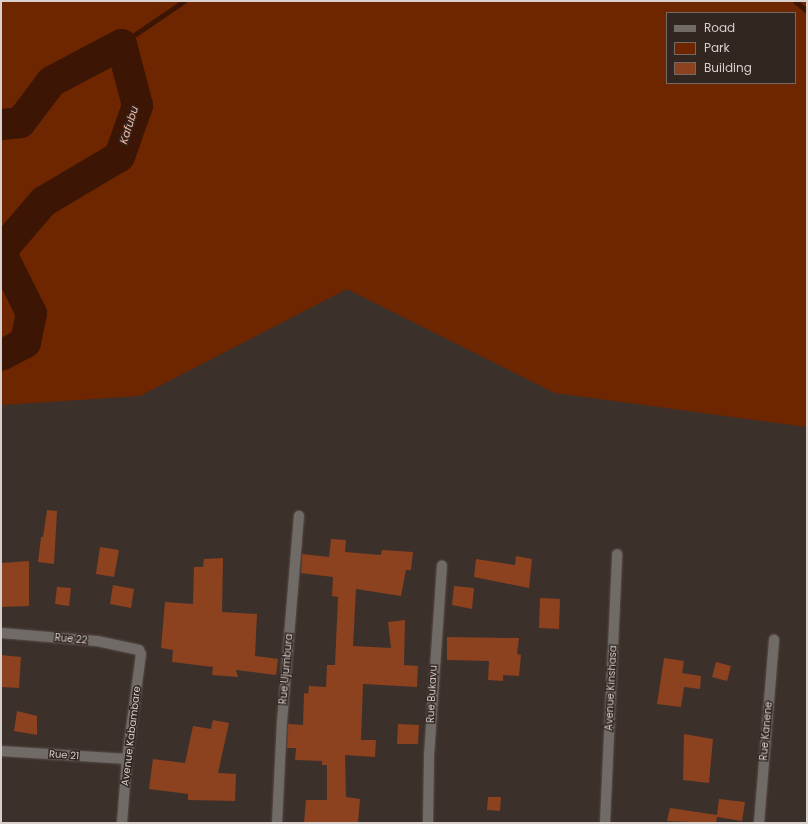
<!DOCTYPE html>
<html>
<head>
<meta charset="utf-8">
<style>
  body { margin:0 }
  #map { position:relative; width:808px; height:824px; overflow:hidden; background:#3c302b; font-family:Poppins,sans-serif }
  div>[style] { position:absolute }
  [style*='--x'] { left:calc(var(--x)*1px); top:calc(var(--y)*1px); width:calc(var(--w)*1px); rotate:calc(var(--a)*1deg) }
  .green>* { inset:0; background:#6e2600 }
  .stream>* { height:5px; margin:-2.5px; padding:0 2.5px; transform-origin:2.5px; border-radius:2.5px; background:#3c1504 }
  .river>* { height:31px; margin:-15.5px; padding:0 15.5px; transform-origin:15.5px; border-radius:15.5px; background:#3c1504 }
  .building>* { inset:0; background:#8c411f }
  .roads { filter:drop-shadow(0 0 1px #584d48) drop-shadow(0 0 1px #584d48) }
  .minor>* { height:10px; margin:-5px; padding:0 5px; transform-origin:5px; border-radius:5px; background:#716b68 }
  span { translate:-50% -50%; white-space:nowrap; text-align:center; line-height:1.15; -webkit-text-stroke:3px #322621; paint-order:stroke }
  .street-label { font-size:10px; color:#d7d0cc }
  .water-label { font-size:11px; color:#f7b69b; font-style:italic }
  .frame { position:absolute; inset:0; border:2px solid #d7d0cc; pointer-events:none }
  .legend { position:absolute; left:666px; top:12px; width:130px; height:72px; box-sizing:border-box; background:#322621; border:1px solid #746a65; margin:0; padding:5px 7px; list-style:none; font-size:12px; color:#d7d0cc }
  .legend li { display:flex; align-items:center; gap:8px; height:20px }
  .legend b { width:20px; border:1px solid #746a65 }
</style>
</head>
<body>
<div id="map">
  <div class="green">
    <i style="clip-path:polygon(evenodd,1px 1px,807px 1px,807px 427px,555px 393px,347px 289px,140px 396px,1px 405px,1px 1px,667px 13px,795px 13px,795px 83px,667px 83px,667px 13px)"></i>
  </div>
  <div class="stream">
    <i style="--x:795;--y:1;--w:16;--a:40"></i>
    <i style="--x:121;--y:44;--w:76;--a:-34.3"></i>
  </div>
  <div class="river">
    <i style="--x:1;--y:124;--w:19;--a:-6"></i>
    <i style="--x:20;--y:122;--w:51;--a:-52.9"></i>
    <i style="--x:51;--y:81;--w:79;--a:-27.9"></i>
    <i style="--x:121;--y:44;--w:63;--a:75.3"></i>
    <i style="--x:137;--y:105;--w:54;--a:109.4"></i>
    <i style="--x:119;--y:156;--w:88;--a:149.4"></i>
    <i style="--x:43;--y:201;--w:65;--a:130.6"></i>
    <i style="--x:1;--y:253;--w:67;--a:63.4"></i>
    <i style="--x:31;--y:313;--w:30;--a:102"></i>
    <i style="--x:25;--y:342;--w:27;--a:152"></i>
  </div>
  <div class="building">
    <i style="clip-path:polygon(47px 510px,57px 511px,54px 564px,38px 562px,41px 537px,43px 537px)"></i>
    <i style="clip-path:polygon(331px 539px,346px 540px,345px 552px,381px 555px,382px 550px,413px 552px,411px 570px,406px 570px,401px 596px,356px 589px,353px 646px,391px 648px,388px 622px,405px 620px,404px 665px,418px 666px,417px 687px,363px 684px,361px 740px,376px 740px,375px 757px,345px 755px,346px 797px,360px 799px,358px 822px,304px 823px,306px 800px,327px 800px,327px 765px,322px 765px,322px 761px,295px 760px,296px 748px,287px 748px,288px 724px,303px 725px,304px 693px,308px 694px,309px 686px,326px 687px,327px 665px,335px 665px,338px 597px,332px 596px,333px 577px,301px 573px,302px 554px,329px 557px)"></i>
    <i style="clip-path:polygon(100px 547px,119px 550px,114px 577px,96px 574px)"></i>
    <i style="clip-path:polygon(516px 556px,532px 559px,529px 588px,474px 577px,476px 559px,515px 565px)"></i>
    <i style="clip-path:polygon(223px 558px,222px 612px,257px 614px,255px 656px,278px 659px,276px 675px,236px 670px,238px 677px,212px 675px,213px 667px,172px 662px,173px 650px,161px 648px,165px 602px,193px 604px,194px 567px,203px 567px,204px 559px)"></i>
    <i style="clip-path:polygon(29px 561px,29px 606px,1px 607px,1px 563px)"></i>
    <i style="clip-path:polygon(113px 585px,134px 589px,131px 608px,110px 604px)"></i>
    <i style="clip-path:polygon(454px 586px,474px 588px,472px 609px,452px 605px)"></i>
    <i style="clip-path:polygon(57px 587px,71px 588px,69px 606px,55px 604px)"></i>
    <i style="clip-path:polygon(540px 598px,560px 599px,559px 629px,539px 628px)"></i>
    <i style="clip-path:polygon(447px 637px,519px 638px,517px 654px,521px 655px,519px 676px,503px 675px,503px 681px,488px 680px,489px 661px,447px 660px)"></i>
    <i style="clip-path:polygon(1px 655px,21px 657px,19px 688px,1px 687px)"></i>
    <i style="clip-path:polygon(664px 658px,684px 661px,682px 673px,701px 676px,700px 689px,684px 687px,681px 707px,657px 704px)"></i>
    <i style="clip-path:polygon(716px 662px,731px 666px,727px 681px,712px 677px)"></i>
    <i style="clip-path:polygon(17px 711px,37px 716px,37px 735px,14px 731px)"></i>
    <i style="clip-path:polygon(213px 720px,229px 723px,218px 773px,236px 774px,235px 801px,188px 800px,188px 794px,149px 789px,153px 759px,185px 763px,193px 726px,211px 729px)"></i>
    <i style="clip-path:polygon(398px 724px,419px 725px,418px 744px,397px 744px)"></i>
    <i style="clip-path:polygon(684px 734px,713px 739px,709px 783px,683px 780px)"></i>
    <i style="clip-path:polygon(488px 797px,501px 797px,500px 811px,487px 810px)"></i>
    <i style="clip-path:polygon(719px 799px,745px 802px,742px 821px,717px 817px,716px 823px,667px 821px,670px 808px,717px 815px)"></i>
  </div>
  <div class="roads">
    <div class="minor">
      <i style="--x:1;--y:633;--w:96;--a:4.8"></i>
      <i style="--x:97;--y:641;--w:43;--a:12.1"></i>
      <i style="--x:139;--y:650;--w:4;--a:63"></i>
      <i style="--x:141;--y:654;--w:106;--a:97.6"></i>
      <i style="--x:127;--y:759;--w:64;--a:94.5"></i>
      <i style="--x:1;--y:751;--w:126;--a:3.6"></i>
      <i style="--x:277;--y:823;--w:101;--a:-87.2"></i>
      <i style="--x:282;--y:722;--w:207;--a:-85.3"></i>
      <i style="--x:428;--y:823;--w:67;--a:-89.1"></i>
      <i style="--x:429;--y:756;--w:191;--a:-86.1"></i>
      <i style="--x:605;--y:823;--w:269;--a:-87.4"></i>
      <i style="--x:759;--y:823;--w:184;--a:-85.3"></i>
    </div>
  </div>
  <div class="street-label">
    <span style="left:71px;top:639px;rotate:5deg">Rue 22</span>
    <span style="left:286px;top:669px;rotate:-85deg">Rue Ujumbura</span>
    <span style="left:611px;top:688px;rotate:-87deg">Avenue Kinshasa</span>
    <span style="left:432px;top:694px;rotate:-87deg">Rue Bukavu</span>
    <span style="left:766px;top:731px;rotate:-85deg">Rue Kanene</span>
    <span style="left:131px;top:736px;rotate:-83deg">Avenue Kabambare</span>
    <span style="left:64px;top:755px;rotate:4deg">Rue 21</span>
  </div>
  <div class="water-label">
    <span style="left:129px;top:125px;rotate:-72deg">Kafubu</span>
  </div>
  <div class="frame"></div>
  <ul class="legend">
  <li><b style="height:5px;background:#716b68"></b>Road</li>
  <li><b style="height:11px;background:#6e2600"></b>Park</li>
  <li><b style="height:11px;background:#8c411f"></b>Building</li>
  </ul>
</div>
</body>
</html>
